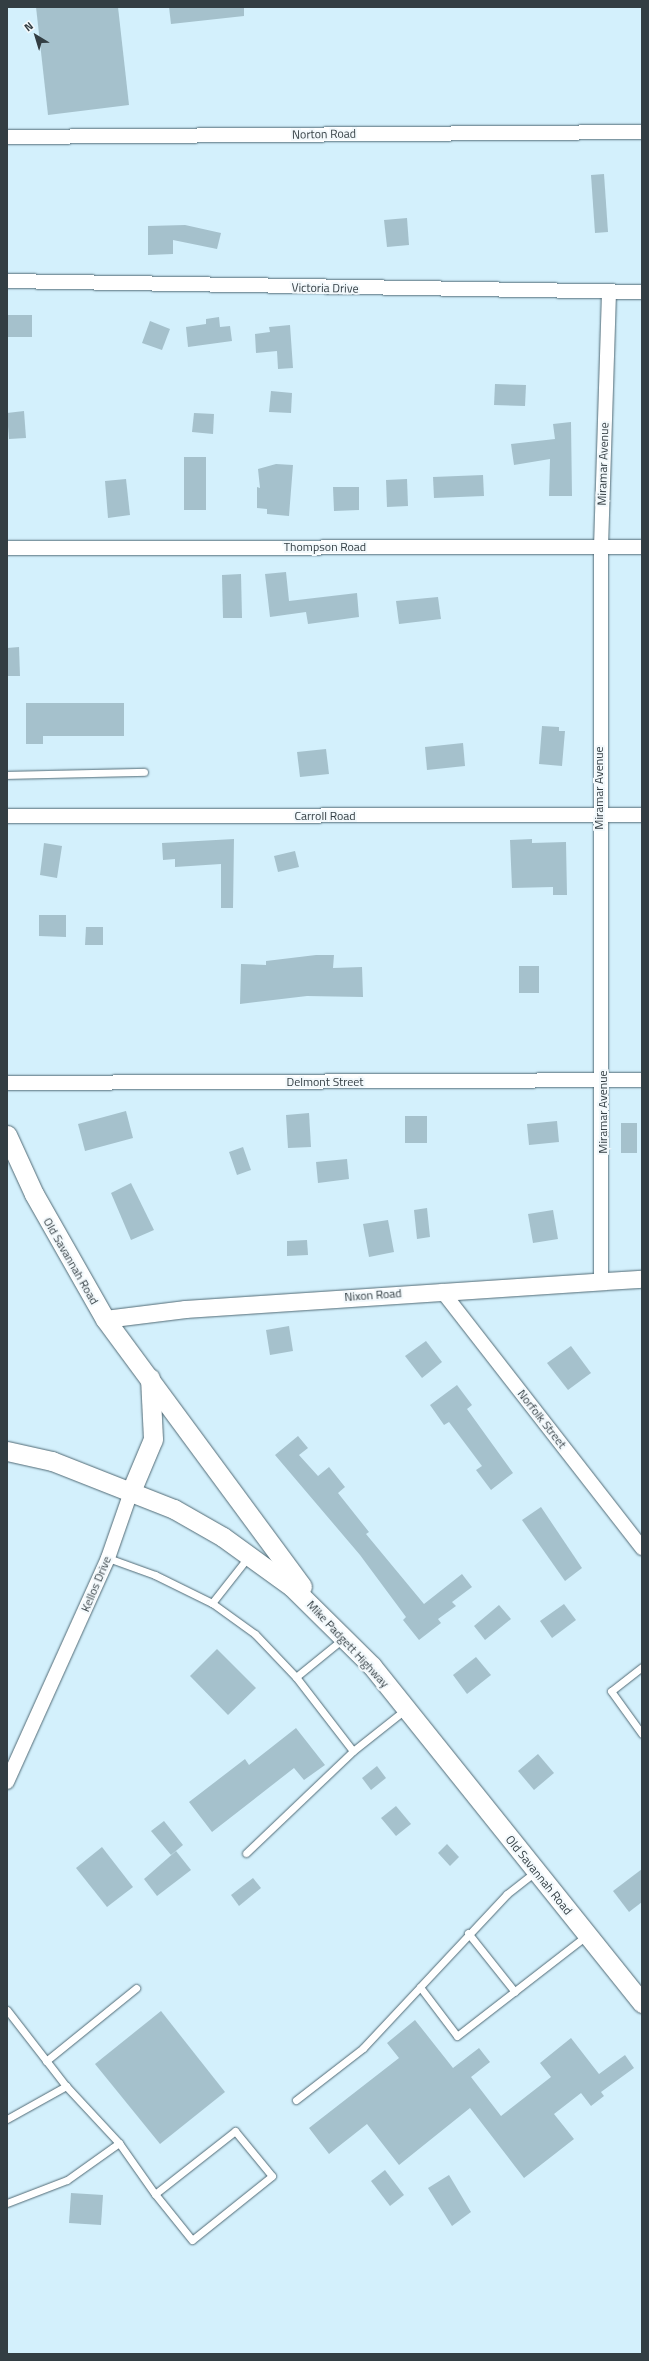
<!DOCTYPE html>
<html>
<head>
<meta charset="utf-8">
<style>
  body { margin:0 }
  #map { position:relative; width:649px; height:2361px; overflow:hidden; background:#d3f0fc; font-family:"Titillium Web",sans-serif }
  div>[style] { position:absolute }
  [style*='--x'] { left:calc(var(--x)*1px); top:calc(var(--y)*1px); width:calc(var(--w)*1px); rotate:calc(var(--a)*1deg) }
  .building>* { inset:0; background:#a5c1cc }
  .roads { filter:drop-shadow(0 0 1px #516a75) drop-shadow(0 0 1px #516a75) }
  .service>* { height:7px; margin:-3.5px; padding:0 3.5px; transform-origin:3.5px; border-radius:3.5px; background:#fff }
  .minor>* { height:14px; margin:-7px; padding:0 7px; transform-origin:7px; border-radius:7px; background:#fff }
  .tertiary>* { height:17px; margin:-8.5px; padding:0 8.5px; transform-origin:8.5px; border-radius:8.5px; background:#fff }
  .secondary>* { height:19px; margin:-9.5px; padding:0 9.5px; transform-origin:9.5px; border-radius:9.5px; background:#fff }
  span { translate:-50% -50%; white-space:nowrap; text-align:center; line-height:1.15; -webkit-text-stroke:4px #f3f9fc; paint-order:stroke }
  .street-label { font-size:12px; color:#333e43 }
  .frame { position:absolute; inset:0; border:8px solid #333e43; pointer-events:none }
  .north { position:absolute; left:16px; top:16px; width:40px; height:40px; -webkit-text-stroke:3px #f3f9fc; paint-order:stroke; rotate:322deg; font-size:11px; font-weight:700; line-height:16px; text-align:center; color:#333e43 }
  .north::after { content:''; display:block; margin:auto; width:14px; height:18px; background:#333e43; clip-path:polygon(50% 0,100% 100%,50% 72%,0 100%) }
</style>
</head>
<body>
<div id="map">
  <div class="building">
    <i style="clip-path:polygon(36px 7px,118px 7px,129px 105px,48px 115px)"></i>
    <i style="clip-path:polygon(169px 7px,244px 7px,244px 16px,171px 24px)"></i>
    <i style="clip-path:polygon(604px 174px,608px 232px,595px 233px,591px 175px)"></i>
    <i style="clip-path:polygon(407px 218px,409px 245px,387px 247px,384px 220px)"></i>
    <i style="clip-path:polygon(185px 225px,221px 233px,217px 249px,173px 240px,173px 254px,148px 255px,148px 226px)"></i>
    <i style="clip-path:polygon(7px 315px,32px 315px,32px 337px,7px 337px)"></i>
    <i style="clip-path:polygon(219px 317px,220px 327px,230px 326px,232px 341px,188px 347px,186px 327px,206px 324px,206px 319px)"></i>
    <i style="clip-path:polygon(150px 321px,170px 329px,162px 350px,142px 343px)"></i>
    <i style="clip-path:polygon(290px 325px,293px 368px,278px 369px,277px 351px,256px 353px,255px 334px,270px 332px,269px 327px)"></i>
    <i style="clip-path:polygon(495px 384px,526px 385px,525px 406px,494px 405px)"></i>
    <i style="clip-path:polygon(271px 391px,292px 393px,291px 413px,269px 412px)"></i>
    <i style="clip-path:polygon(24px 411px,26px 438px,9px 439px,7px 413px)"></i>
    <i style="clip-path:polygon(194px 413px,214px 414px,213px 434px,192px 432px)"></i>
    <i style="clip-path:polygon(571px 422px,572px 496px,549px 496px,550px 459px,514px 465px,511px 444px,555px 439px,553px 424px)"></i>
    <i style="clip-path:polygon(184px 457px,206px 457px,206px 510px,184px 510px)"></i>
    <i style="clip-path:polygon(276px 464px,293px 465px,289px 516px,267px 514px,267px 509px,257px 508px,257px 487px,260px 488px,258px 469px)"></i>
    <i style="clip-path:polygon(483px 475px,484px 496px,434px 498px,433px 477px)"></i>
    <i style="clip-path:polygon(126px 479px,130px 515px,108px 518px,105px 481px)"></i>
    <i style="clip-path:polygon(407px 479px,408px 506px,387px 507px,386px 480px)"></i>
    <i style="clip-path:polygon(333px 487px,359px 487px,359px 510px,334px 511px)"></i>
    <i style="clip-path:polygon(286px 572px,289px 601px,357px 593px,359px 617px,308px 624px,306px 612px,270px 617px,265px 574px)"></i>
    <i style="clip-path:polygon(241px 574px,242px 618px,223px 618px,222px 575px)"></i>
    <i style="clip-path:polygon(438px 597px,441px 619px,399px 624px,396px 601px)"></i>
    <i style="clip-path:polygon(19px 647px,20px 676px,7px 676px,7px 648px)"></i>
    <i style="clip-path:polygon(26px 703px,124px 703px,124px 736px,43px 736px,43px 744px,26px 744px)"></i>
    <i style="clip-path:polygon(542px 726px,559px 727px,559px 731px,565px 731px,562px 766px,539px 764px)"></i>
    <i style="clip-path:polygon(463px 743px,465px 766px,427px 770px,425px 747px)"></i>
    <i style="clip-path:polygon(326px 749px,329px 774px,300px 777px,297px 752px)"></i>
    <i style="clip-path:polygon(234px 839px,233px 908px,221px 908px,221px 864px,175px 867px,175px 859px,163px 860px,162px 843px)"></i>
    <i style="clip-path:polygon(532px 839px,532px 843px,566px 842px,567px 895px,553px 895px,553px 887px,512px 888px,510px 840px)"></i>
    <i style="clip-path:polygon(44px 843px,62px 846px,57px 878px,40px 875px)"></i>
    <i style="clip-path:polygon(295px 851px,299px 867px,278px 872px,274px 856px)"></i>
    <i style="clip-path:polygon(39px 915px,66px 915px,66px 937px,39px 936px)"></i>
    <i style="clip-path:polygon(86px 927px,103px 927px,103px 945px,85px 945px)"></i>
    <i style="clip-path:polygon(316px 955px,334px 955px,333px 968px,362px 967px,363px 997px,307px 996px,240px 1004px,241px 964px,266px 965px,266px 961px)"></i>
    <i style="clip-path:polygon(519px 966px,539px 966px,539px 993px,519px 993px)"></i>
    <i style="clip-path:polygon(126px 1111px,133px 1138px,85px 1151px,78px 1124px)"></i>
    <i style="clip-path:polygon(309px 1113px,311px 1147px,288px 1148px,286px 1115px)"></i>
    <i style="clip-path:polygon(405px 1116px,427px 1116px,427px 1143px,405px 1143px)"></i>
    <i style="clip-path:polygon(557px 1121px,559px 1142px,529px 1145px,527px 1124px)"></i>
    <i style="clip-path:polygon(621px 1123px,637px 1123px,637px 1153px,621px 1153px)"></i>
    <i style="clip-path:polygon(243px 1147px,251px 1170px,237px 1175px,229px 1152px)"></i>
    <i style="clip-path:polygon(347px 1159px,349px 1179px,318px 1183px,316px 1162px)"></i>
    <i style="clip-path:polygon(131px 1183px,154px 1230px,131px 1240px,111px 1193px)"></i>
    <i style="clip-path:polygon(427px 1208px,430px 1237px,417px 1239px,414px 1210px)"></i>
    <i style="clip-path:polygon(553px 1210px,558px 1239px,533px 1243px,528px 1214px)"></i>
    <i style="clip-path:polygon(388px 1220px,394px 1252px,369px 1257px,363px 1224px)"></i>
    <i style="clip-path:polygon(307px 1240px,308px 1255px,287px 1256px,287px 1241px)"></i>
    <i style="clip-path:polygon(289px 1326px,293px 1351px,270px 1355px,266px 1330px)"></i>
    <i style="clip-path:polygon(426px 1341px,442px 1362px,422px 1378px,405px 1356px)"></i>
    <i style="clip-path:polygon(571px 1346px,591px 1373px,568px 1390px,547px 1363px)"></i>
    <i style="clip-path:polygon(457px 1385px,472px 1405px,467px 1409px,513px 1473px,491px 1490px,476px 1470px,482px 1466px,449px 1422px,444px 1425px,430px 1405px)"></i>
    <i style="clip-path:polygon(298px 1436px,308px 1448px,299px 1455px,318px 1476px,329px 1467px,345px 1487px,338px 1493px,369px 1532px,366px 1534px,424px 1604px,462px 1574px,472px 1587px,452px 1602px,456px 1606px,438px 1619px,441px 1623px,419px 1640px,403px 1620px,406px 1617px,360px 1555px,275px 1455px)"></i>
    <i style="clip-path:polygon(541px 1507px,582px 1568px,565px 1581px,522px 1520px)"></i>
    <i style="clip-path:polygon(564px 1604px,576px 1620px,552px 1638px,540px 1621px)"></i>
    <i style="clip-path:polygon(499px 1605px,511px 1619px,485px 1640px,474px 1626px)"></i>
    <i style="clip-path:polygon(217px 1649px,256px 1688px,228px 1715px,190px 1676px)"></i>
    <i style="clip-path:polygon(476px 1657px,491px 1675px,467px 1694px,453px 1675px)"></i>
    <i style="clip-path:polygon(296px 1728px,325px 1765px,304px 1780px,294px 1768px,212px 1832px,189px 1802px,245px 1759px,249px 1765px)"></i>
    <i style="clip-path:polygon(538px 1754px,554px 1773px,534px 1790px,518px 1771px)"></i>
    <i style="clip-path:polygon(377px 1766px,386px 1778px,371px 1790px,362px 1778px)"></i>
    <i style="clip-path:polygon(396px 1806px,411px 1824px,396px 1836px,381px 1818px)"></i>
    <i style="clip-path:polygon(164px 1821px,183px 1845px,171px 1855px,151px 1831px)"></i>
    <i style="clip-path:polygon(447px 1844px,459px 1857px,450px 1866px,438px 1853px)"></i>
    <i style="clip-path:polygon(102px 1847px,133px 1887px,107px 1907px,76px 1868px)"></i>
    <i style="clip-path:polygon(176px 1851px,191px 1870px,157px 1896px,144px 1879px)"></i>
    <i style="clip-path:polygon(642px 1869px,642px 1902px,629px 1912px,613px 1891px)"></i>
    <i style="clip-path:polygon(253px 1878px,261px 1888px,239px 1906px,231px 1895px)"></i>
    <i style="clip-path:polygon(161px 2011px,225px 2092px,160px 2144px,95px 2064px)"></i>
    <i style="clip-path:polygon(415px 2020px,453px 2068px,479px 2048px,490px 2062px,471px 2077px,501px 2116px,551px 2077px,540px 2063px,571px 2038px,599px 2074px,625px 2055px,634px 2068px,601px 2092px,604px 2096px,591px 2106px,581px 2093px,554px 2114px,574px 2139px,524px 2178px,470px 2108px,399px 2165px,367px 2124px,329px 2154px,309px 2128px,399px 2058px,387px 2043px)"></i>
    <i style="clip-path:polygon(385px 2170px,404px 2195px,390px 2206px,371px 2181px)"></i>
    <i style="clip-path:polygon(449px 2175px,471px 2212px,452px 2226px,428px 2188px)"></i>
    <i style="clip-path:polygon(71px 2193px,103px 2195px,101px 2225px,69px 2223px)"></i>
  </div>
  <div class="roads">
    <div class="service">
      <i style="--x:7;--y:775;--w:137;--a:-1.3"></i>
      <i style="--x:108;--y:1558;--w:50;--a:19.9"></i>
      <i style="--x:155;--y:1575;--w:64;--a:26.2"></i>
      <i style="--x:212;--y:1603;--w:60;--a:-51.8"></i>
      <i style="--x:212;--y:1603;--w:53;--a:35.8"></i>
      <i style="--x:255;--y:1634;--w:59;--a:46.4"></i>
      <i style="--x:296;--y:1677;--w:93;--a:52.4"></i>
      <i style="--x:353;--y:1751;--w:68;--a:-38.4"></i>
      <i style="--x:642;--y:1667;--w:39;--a:142"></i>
      <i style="--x:611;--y:1691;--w:53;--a:54.2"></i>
      <i style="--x:296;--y:1677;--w:62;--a:-39.1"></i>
      <i style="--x:246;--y:1853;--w:148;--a:-43.6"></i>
      <i style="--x:535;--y:1872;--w:36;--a:142"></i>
      <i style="--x:507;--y:1894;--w:127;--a:133.1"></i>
      <i style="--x:420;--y:1987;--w:61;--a:52.9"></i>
      <i style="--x:457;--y:2036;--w:165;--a:-37.8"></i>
      <i style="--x:468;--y:1933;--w:75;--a:51.5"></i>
      <i style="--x:7;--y:2010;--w:96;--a:52.2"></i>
      <i style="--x:66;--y:2086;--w:78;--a:47.1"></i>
      <i style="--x:119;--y:2143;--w:62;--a:54.8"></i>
      <i style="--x:155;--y:2194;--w:102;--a:-38.2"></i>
      <i style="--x:235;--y:2131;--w:58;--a:50.6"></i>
      <i style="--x:272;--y:2176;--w:102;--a:141.3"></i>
      <i style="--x:192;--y:2240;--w:59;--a:-128.8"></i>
      <i style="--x:46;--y:2061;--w:116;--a:-39"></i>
      <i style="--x:296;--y:2100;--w:85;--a:-37.8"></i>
      <i style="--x:363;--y:2048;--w:83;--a:-46.9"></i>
      <i style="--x:7;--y:2119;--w:68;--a:-29.2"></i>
      <i style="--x:7;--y:2203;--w:64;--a:-21"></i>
      <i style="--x:67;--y:2180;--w:64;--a:-35.4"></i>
    </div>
    <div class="minor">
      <i style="--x:7;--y:137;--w:635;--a:-0.45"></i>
      <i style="--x:7;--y:281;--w:635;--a:0.99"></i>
      <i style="--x:7;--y:548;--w:635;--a:-0.09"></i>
      <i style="--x:7;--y:816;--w:635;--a:-0.09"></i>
      <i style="--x:7;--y:1083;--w:635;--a:-0.27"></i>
      <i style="--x:601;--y:1281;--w:734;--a:-90"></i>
      <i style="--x:601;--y:547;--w:253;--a:-88.2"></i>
      <i style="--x:442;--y:1291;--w:326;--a:52.1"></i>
      <i style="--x:7;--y:1782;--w:246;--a:-65.7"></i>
      <i style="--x:108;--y:1558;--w:73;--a:-70.8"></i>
    </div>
    <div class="tertiary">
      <i style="--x:105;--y:1319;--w:81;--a:-7.1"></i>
      <i style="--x:185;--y:1309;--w:458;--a:-3.8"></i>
    </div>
    <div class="secondary">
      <i style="--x:7;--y:1135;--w:65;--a:65.4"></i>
      <i style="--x:34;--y:1194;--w:144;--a:60.4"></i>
      <i style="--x:105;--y:1319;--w:332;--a:53.6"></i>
      <i style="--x:7;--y:1451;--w:46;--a:12.5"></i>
      <i style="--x:52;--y:1461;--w:131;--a:21.5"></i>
      <i style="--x:174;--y:1509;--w:56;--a:29.7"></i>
      <i style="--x:223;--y:1537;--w:85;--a:35.9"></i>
      <i style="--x:292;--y:1587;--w:112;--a:44.6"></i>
      <i style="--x:372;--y:1666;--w:432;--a:51.3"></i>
      <i style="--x:132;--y:1489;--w:54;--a:-67.2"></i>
      <i style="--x:153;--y:1439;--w:61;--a:-92.8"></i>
    </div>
  </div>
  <div class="street-label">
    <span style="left:324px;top:134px;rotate:-1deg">Norton Road</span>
    <span style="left:325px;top:288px;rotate:1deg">Victoria Drive</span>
    <span style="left:603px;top:464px;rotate:-88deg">Miramar Avenue</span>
    <span style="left:325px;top:547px">Thompson Road</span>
    <span style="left:599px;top:788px;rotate:-90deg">Miramar Avenue</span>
    <span style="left:325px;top:816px">Carroll Road</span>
    <span style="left:325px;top:1082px">Delmont Street</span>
    <span style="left:603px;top:1112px;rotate:-90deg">Miramar Avenue</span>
    <span style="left:71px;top:1261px;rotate:60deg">Old Savannah Road</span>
    <span style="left:373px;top:1295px;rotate:-4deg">Nixon Road</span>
    <span style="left:542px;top:1419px;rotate:52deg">Norfolk Street</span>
    <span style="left:96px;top:1584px;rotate:-67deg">Kellos Drive</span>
    <span style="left:348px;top:1644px;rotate:47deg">Mike Padgett Highway</span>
    <span style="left:539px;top:1875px;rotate:51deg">Old Savannah Road</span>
  </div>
  <div class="frame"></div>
  <div class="north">N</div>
</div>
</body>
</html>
